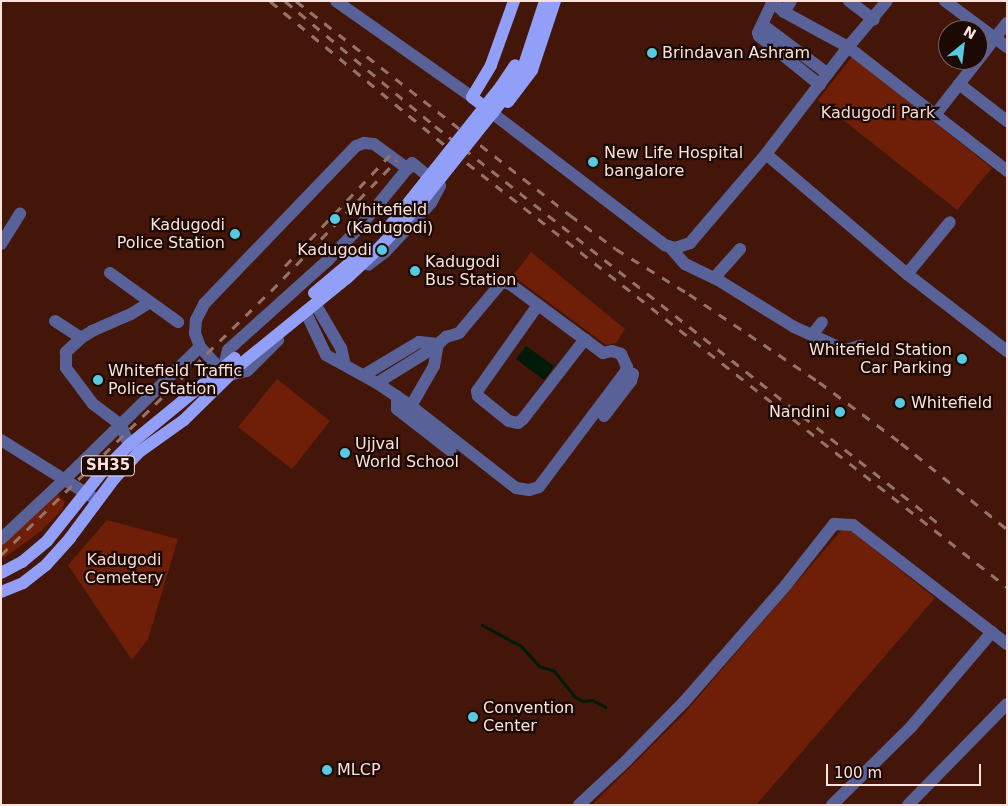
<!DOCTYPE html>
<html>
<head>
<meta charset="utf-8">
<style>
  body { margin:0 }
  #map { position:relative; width:1008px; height:806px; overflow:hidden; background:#431609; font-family:"DejaVu Sans",sans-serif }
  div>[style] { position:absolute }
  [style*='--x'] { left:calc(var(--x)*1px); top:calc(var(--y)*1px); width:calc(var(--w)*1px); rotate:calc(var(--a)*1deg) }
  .green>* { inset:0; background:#6f1f07 }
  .water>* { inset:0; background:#001a09 }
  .stream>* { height:3px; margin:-1.5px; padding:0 1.5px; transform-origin:1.5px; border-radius:1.5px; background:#001a09 }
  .minor>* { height:12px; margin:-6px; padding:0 6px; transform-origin:6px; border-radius:6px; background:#596298 }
  .major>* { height:12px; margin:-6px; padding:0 6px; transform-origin:6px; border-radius:6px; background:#929ff9 }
  .rail>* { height:3px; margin-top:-1.5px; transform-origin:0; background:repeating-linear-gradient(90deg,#967268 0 9px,transparent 0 18px) }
  .major-bridge>* { height:12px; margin:-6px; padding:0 6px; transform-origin:6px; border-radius:6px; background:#929ff9 }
  .dots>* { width:14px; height:14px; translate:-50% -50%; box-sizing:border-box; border:2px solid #1c0904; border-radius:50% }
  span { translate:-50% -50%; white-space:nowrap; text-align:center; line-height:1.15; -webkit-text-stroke:4.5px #1c0904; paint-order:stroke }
  .shield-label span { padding:1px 4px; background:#1c0904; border:1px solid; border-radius:4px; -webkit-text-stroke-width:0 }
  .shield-label { font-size:15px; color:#fce2db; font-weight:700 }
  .poi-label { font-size:16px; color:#fce2db }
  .left { translate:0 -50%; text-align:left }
  .right { translate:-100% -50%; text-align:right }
  .park-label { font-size:16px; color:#f4d9d1 }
  .frame { position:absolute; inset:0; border:2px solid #fce2db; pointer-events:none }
  .north { position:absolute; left:938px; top:20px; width:50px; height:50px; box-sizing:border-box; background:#1c0904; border:1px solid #76605a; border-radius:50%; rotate:29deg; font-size:14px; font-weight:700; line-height:20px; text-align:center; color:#fce2db }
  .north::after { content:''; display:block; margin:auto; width:18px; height:22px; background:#58c9e3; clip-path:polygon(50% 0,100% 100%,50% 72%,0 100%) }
  .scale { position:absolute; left:826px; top:764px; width:155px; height:22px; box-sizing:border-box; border:2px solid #fce2db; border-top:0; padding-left:6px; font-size:15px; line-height:18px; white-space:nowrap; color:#fce2db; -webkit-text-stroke:4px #1c0904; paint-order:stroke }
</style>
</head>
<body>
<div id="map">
  <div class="green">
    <i style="clip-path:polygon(852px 57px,992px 168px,957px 210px,818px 100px)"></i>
    <i style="clip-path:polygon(531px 252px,625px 329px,616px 343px,606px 345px,513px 276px)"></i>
    <i style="clip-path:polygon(277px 379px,330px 421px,292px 469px,238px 427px)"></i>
    <i style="clip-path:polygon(56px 493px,65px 502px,62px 510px,41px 531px,4px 558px,1px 554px,1px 543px)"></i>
    <i style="clip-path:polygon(107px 520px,178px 539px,148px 639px,132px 660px,68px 565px)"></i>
    <i style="clip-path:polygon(845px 526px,935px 598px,756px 805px,592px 805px,683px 715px)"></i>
  </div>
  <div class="water">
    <i style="clip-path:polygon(526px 346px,554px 366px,544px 380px,516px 359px)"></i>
  </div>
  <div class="stream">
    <i style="--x:482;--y:625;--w:44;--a:28.3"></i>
    <i style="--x:521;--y:646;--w:27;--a:48"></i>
    <i style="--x:539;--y:666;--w:16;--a:18"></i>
    <i style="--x:554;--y:671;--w:33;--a:51"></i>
    <i style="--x:575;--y:697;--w:9;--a:27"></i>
    <i style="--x:583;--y:701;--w:9;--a:-6"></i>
    <i style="--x:592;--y:700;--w:15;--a:28"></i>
  </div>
  <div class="minor">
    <i style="--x:336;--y:1;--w:166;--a:35.2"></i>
    <i style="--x:771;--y:1;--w:17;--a:40"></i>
    <i style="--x:784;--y:12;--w:73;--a:28.7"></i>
    <i style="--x:848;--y:47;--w:202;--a:37.9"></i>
    <i style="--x:849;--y:1;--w:31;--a:37"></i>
    <i style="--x:945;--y:1;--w:77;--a:36.6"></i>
    <i style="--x:772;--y:3;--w:33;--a:115"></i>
    <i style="--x:758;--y:33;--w:3;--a:72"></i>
    <i style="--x:759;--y:36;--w:78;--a:38.8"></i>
    <i style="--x:784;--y:12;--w:13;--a:-58"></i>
    <i style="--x:763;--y:25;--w:81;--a:37"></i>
    <i style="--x:959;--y:84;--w:61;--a:37.6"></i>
    <i style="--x:935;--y:115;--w:117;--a:-52"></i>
    <i style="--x:496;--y:116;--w:213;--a:37.4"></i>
    <i style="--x:665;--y:245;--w:10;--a:17"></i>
    <i style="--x:675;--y:248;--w:16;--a:-18"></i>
    <i style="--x:690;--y:243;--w:117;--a:-49.5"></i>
    <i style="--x:766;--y:154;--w:185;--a:40.4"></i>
    <i style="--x:907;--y:274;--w:126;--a:37.6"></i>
    <i style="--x:766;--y:154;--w:135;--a:-52.5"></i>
    <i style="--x:848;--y:47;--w:60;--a:-49.7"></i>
    <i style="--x:1;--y:244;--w:36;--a:-58"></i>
    <i style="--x:670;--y:247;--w:23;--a:49"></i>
    <i style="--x:685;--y:264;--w:37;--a:26"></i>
    <i style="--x:718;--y:280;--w:89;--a:31.7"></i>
    <i style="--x:794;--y:327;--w:56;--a:24.3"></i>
    <i style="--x:845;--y:350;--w:16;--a:-15"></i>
    <i style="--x:110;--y:273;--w:84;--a:35.8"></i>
    <i style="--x:907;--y:274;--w:67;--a:-50.4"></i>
    <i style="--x:714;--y:278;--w:39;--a:-48"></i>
    <i style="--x:502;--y:282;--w:8;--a:14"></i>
    <i style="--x:510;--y:284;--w:116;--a:36.6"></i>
    <i style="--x:603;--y:353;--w:9;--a:-13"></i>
    <i style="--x:612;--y:351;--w:9;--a:18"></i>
    <i style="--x:621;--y:354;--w:14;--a:65"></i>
    <i style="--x:627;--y:367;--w:4;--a:104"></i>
    <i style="--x:626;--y:371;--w:145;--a:126.9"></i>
    <i style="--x:539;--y:487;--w:10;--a:163"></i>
    <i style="--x:529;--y:490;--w:13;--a:-171"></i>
    <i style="--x:516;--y:488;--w:133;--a:-142"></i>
    <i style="--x:411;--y:406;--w:46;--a:-60.1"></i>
    <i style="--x:434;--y:366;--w:22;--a:-80"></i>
    <i style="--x:438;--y:344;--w:11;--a:-41"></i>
    <i style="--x:446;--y:337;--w:14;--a:-17"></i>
    <i style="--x:459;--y:333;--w:67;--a:-49.9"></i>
    <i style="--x:538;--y:305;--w:105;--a:125.3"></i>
    <i style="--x:477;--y:391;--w:5;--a:79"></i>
    <i style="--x:478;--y:396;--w:8;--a:40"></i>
    <i style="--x:484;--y:401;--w:32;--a:39"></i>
    <i style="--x:509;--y:421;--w:9;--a:13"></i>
    <i style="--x:518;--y:423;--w:6;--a:-39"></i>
    <i style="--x:523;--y:419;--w:101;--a:-52.2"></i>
    <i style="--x:317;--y:307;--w:48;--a:59.7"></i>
    <i style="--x:341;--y:348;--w:17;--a:77"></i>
    <i style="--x:307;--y:315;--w:44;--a:64.6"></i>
    <i style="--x:326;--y:355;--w:58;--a:28.8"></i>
    <i style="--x:377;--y:383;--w:41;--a:34.1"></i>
    <i style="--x:55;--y:321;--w:31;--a:33"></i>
    <i style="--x:81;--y:338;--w:13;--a:-32"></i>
    <i style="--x:92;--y:331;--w:43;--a:-23.6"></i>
    <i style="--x:131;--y:314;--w:22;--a:-32"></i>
    <i style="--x:812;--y:335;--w:16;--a:-52"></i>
    <i style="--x:81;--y:338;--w:21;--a:137"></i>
    <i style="--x:66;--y:352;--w:16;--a:90"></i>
    <i style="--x:66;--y:368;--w:45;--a:53.1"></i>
    <i style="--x:93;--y:404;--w:35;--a:37"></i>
    <i style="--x:121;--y:425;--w:22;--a:68"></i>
    <i style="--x:224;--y:366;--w:16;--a:-76"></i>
    <i style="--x:228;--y:350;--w:135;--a:-42"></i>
    <i style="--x:328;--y:260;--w:43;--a:-45.9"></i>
    <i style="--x:358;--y:229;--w:85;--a:-50.7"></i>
    <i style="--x:412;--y:163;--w:36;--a:39"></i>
    <i style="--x:440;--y:186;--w:19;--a:118"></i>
    <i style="--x:431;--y:203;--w:67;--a:133.2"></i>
    <i style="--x:385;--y:252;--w:21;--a:143"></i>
    <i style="--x:220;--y:369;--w:30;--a:-132"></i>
    <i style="--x:200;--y:347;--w:15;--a:-110"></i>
    <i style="--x:195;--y:333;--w:13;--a:-86"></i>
    <i style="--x:196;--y:320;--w:18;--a:-63"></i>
    <i style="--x:204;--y:304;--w:219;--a:-46.1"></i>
    <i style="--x:356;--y:146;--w:9;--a:-21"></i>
    <i style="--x:364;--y:143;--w:10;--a:6"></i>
    <i style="--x:374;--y:144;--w:42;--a:36.3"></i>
    <i style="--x:229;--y:375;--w:18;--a:-13"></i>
    <i style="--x:247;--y:371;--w:44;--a:-45"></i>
    <i style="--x:364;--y:375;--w:64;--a:-31"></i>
    <i style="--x:419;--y:342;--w:19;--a:6"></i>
    <i style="--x:377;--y:383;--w:59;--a:-31.8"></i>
    <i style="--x:397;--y:396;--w:13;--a:90"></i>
    <i style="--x:397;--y:409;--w:68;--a:37.9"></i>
    <i style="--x:604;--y:416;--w:44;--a:-52.4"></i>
    <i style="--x:631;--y:381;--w:7;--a:-74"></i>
    <i style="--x:633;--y:374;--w:8;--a:-157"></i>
    <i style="--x:1;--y:440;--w:113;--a:32"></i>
    <i style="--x:1;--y:539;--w:88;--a:-43.2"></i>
    <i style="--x:65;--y:479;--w:189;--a:-44.4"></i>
    <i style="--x:579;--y:805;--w:64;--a:-43.1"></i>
    <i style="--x:626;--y:761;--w:83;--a:-45.5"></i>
    <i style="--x:684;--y:702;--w:155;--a:-48.9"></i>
    <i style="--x:786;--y:585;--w:78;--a:-51.8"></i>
    <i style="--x:834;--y:524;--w:19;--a:3"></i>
    <i style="--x:853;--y:525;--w:195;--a:37.7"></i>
    <i style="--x:832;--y:805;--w:111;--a:-44.6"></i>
    <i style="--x:911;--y:727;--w:125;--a:-49.5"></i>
    <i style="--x:908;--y:805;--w:141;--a:-45.6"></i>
  </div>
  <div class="major">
    <i style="--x:508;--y:102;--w:40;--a:-53"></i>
    <i style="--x:532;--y:70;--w:73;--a:-71.6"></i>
    <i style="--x:493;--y:113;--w:26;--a:-143"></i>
    <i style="--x:472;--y:97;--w:37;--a:-59"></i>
    <i style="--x:491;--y:65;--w:68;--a:-70.2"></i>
    <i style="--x:1;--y:573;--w:24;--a:-28"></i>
    <i style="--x:22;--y:562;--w:33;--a:-40"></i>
    <i style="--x:47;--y:541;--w:88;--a:-51.4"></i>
    <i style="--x:102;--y:472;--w:38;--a:-45"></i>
    <i style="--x:129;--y:445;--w:137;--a:-39.4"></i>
    <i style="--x:1;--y:592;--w:24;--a:-22"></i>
    <i style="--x:23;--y:583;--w:29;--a:-38"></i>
    <i style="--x:46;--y:565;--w:36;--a:-48"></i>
    <i style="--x:70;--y:538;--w:74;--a:-53.3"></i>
    <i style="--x:114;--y:479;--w:37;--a:-47"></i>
    <i style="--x:139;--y:452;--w:55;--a:-35.4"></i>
    <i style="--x:184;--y:420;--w:80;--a:-44.5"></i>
  </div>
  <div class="rail">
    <i style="--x:270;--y:1;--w:237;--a:39.5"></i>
    <i style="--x:453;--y:152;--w:704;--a:38.14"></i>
    <i style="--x:285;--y:1;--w:195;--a:39.8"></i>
    <i style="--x:435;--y:126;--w:647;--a:38.29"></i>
    <i style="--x:296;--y:1;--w:348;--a:38"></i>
    <i style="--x:570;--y:215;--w:57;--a:36.5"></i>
    <i style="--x:616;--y:249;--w:86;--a:31.7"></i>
    <i style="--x:689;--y:294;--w:157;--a:34.1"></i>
    <i style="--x:819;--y:382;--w:102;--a:36.6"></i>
    <i style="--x:901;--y:443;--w:136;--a:39.1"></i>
    <i style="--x:285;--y:266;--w:154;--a:-46.6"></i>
    <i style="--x:1;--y:555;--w:378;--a:-44.4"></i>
    <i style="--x:271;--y:291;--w:182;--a:-46.1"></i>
  </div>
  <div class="major-bridge">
    <i style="--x:389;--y:227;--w:180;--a:-51.5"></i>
    <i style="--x:501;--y:86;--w:25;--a:-56"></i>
    <i style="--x:314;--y:293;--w:65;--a:-40"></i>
    <i style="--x:241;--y:364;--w:136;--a:-39.1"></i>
    <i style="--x:347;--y:278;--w:38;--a:-43"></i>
    <i style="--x:375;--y:252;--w:64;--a:-46.9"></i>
    <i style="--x:419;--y:205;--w:146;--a:-51.4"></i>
    <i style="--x:510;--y:91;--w:30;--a:-62"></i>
    <i style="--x:524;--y:65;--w:67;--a:-71.8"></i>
  </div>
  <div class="dots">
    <i style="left:652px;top:53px;background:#58c9e3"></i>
    <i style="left:593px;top:162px;background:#58c9e3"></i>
    <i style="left:335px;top:219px;background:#58c9e3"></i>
    <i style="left:235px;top:234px;background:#58c9e3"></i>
    <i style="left:382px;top:250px;background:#58c9e3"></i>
    <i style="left:415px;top:271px;background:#58c9e3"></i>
    <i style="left:962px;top:359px;background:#58c9e3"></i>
    <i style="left:98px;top:380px;background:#58c9e3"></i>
    <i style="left:900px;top:403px;background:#58c9e3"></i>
    <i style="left:840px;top:412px;background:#58c9e3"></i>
    <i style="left:345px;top:453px;background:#58c9e3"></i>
    <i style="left:473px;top:717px;background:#58c9e3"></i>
    <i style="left:327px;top:770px;background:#58c9e3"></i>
  </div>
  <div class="shield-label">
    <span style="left:108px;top:466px">SH35</span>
  </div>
  <div class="poi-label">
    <span class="left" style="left:662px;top:53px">Brindavan Ashram</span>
    <span class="left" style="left:604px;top:162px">New Life Hospital<br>bangalore</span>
    <span class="left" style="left:346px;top:219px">Whitefield<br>(Kadugodi)</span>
    <span class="right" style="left:225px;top:234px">Kadugodi<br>Police Station</span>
    <span class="right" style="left:372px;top:250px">Kadugodi</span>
    <span class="left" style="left:425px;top:271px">Kadugodi<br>Bus Station</span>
    <span class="right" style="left:952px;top:359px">Whitefield Station<br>Car Parking</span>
    <span class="left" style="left:108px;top:380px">Whitefield Traffic<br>Police Station</span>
    <span class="left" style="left:911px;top:403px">Whitefield</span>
    <span class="right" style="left:830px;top:412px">Nandini</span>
    <span class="left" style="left:355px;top:453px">Ujjval<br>World School</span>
    <span class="left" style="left:483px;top:717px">Convention<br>Center</span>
    <span class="left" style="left:337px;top:770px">MLCP</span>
  </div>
  <div class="park-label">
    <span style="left:878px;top:113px">Kadugodi Park</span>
    <span style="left:124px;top:569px">Kadugodi<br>Cemetery</span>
  </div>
  <div class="frame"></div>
  <div class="north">N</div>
  <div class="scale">100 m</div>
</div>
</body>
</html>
